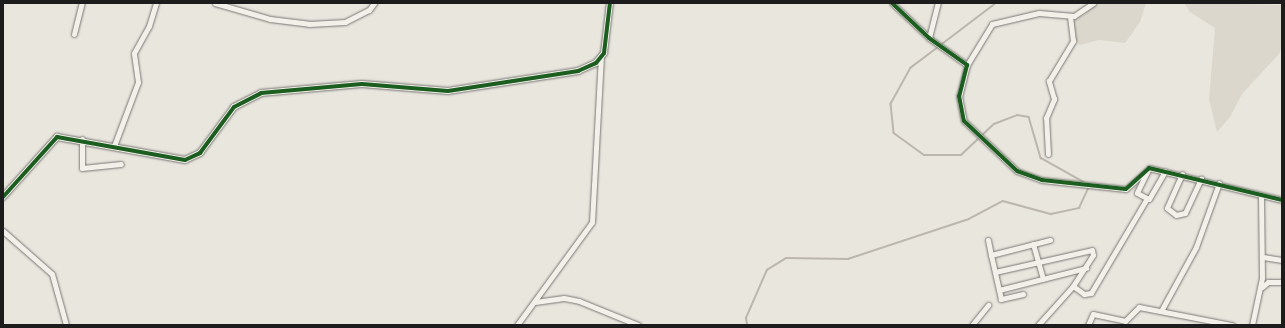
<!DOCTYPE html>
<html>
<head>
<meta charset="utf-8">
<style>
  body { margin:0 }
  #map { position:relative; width:1285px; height:328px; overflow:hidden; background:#e9e6de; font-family:Sriracha,sans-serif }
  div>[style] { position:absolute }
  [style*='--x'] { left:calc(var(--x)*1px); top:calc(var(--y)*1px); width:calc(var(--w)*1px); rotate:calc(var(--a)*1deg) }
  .green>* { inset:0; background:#dbd7cc }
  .stream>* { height:1.5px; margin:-0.75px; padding:0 0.75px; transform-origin:0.75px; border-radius:0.75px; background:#bbb6ae }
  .roads { filter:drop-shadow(0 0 1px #787773) drop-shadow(0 0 1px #787773) }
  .minor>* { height:5px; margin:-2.5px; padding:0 2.5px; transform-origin:2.5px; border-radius:2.5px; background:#f3f0ea }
  .tertiary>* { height:6px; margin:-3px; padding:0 3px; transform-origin:3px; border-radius:3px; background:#f3f0ea }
  .cycleway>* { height:4px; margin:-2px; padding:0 2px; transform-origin:2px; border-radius:2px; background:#1b5e20 }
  span { translate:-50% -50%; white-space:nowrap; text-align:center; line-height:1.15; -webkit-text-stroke:3px #fcf5e5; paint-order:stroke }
  .frame { position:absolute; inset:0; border:4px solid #1c1c1c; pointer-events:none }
</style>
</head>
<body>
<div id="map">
  <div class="green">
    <i style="clip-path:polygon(1095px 3px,1146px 3px,1140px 22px,1125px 43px,1099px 40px,1080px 45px,1076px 42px,1073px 19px,1084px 15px)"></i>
    <i style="clip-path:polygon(1184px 3px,1282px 5px,1282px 46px,1279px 54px,1242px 94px,1230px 117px,1217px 132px,1209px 99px,1215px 28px,1190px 12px)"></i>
  </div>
  <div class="stream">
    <i style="--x:942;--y:44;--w:68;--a:-37.2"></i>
    <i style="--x:939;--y:47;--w:35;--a:143"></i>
    <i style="--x:911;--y:68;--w:41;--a:119.1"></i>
    <i style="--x:891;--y:104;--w:29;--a:84"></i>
    <i style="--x:894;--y:133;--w:37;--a:36"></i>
    <i style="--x:924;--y:155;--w:37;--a:0"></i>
    <i style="--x:961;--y:155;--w:45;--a:-43.2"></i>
    <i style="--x:994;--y:124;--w:25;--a:-21"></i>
    <i style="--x:1017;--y:115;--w:12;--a:9"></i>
    <i style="--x:1029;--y:117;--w:43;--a:73.7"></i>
    <i style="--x:1041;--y:158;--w:49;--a:29.2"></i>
    <i style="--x:747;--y:325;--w:7;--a:-98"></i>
    <i style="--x:746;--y:318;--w:52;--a:-66.4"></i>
    <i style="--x:767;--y:270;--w:22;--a:-32"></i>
    <i style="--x:786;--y:258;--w:62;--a:0.9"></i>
    <i style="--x:848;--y:259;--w:127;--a:-18.3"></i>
    <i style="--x:969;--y:219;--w:38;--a:-28"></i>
    <i style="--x:1003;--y:201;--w:50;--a:15.2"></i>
    <i style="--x:1051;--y:214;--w:29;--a:-12"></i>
    <i style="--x:1079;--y:208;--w:23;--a:-65"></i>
  </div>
  <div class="roads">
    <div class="minor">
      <i style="--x:215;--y:3;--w:57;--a:16.2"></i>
      <i style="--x:270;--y:19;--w:39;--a:7"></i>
      <i style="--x:309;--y:24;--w:36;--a:-3"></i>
      <i style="--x:345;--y:22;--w:27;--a:-27"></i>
      <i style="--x:369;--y:10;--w:9;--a:-54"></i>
      <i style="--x:892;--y:3;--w:51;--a:43.4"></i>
      <i style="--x:929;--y:38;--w:47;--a:35.4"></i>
      <i style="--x:967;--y:65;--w:32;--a:104"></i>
      <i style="--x:959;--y:96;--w:25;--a:79"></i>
      <i style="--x:964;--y:121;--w:73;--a:43.3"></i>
      <i style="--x:1017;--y:171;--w:27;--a:20"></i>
      <i style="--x:1042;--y:180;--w:84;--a:6.1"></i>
      <i style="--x:1126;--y:189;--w:31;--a:-42"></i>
      <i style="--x:1149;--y:168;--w:137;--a:13.5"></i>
      <i style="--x:74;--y:34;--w:32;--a:-76"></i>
      <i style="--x:929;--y:38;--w:36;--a:-76"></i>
      <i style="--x:967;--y:65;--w:48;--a:-58.6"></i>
      <i style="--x:992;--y:24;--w:48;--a:-13.2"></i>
      <i style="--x:1039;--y:13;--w:35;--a:5"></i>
      <i style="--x:1074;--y:16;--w:23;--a:-34"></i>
      <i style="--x:82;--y:139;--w:29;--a:90"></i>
      <i style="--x:82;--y:168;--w:39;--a:-6"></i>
      <i style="--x:114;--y:146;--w:68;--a:-69.4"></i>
      <i style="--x:138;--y:82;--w:29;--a:-98"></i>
      <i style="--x:134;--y:53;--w:31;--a:-61"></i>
      <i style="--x:149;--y:26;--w:24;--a:-73"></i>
      <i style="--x:1048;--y:154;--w:36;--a:-93"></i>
      <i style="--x:1046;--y:118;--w:21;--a:-67"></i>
      <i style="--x:1054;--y:99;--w:19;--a:-106"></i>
      <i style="--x:1049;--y:81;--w:47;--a:-59"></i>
      <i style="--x:1073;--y:41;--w:24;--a:-97"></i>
      <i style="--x:1148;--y:170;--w:25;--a:116"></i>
      <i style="--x:1137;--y:193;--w:13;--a:27"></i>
      <i style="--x:1149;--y:199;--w:32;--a:-60"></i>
      <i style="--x:1182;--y:174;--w:37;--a:114"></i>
      <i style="--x:1167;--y:208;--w:11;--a:38"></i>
      <i style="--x:1176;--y:215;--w:9;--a:-13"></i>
      <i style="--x:1185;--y:213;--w:38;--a:-65"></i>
      <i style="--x:3;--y:231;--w:65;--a:41.3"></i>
      <i style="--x:52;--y:274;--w:53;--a:74.6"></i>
      <i style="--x:988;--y:240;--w:15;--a:79"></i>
      <i style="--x:1033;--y:244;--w:36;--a:74"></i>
      <i style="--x:1263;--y:257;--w:19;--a:9"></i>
      <i style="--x:995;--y:272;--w:99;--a:-12.8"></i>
      <i style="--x:1092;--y:250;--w:5;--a:79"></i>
      <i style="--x:1093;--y:255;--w:37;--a:123"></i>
      <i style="--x:1262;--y:287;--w:8;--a:-40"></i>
      <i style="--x:1268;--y:282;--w:14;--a:0"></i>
      <i style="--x:999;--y:290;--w:90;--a:-14.2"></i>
      <i style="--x:1023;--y:294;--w:23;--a:167"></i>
      <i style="--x:1001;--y:299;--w:45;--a:-102.8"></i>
      <i style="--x:991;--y:255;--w:61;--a:-14.3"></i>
      <i style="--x:535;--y:302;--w:29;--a:-8"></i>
      <i style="--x:564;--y:298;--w:15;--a:11"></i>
      <i style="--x:579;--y:301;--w:64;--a:22.1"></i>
      <i style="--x:1161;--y:311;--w:73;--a:-61.3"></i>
      <i style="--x:1196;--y:247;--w:68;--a:-70.2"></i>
      <i style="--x:517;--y:325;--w:127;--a:-53.9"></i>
      <i style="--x:592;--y:222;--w:164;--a:-86.9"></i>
      <i style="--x:972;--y:325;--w:26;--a:-51"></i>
      <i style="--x:1038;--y:325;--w:52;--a:-48.1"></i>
      <i style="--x:1073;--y:286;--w:14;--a:36"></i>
      <i style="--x:1084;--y:294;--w:7;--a:-8"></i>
      <i style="--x:1091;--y:293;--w:108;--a:-59.4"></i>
      <i style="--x:1088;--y:325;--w:12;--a:-66"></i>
      <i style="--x:1093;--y:314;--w:33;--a:12"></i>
      <i style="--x:1125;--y:321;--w:20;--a:-45"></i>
      <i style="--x:1139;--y:307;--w:95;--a:11"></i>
      <i style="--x:1252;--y:325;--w:48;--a:-78"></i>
      <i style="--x:1262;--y:278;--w:82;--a:-90.7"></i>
    </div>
    <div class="tertiary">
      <i style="--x:3;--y:197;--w:81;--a:-48"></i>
      <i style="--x:57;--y:137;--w:130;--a:10.2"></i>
      <i style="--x:185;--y:160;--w:17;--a:-25"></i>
      <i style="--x:200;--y:153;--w:57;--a:-53.5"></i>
      <i style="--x:234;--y:107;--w:30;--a:-27"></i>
      <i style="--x:261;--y:93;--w:101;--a:-5.1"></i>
      <i style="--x:362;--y:84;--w:86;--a:4.7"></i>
      <i style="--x:448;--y:91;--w:132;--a:-8.7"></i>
      <i style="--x:578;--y:71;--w:20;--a:-24"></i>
      <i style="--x:596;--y:63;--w:13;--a:-51"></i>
      <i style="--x:604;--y:53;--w:50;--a:-83.2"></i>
    </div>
  </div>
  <div class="cycleway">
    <i style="--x:892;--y:3;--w:51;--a:43.4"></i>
    <i style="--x:929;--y:38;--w:47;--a:35.4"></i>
    <i style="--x:967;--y:65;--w:32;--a:104"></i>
    <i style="--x:959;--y:96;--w:25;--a:79"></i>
    <i style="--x:964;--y:121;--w:73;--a:43.3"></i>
    <i style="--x:1017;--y:171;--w:27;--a:20"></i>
    <i style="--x:1042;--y:180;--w:84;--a:6.1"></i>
    <i style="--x:1126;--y:189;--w:31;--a:-42"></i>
    <i style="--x:1149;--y:168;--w:137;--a:13.5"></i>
    <i style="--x:3;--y:197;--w:81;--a:-48"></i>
    <i style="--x:57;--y:137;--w:130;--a:10.2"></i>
    <i style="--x:185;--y:160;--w:17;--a:-25"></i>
    <i style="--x:200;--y:153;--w:57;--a:-53.5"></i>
    <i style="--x:234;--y:107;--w:30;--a:-27"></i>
    <i style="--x:261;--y:93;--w:101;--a:-5.1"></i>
    <i style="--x:362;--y:84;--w:86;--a:4.7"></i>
    <i style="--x:448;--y:91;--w:132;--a:-8.7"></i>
    <i style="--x:578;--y:71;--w:20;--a:-24"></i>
    <i style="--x:596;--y:63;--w:13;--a:-51"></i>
    <i style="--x:604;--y:53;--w:50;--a:-83.2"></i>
  </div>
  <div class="frame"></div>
</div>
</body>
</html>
